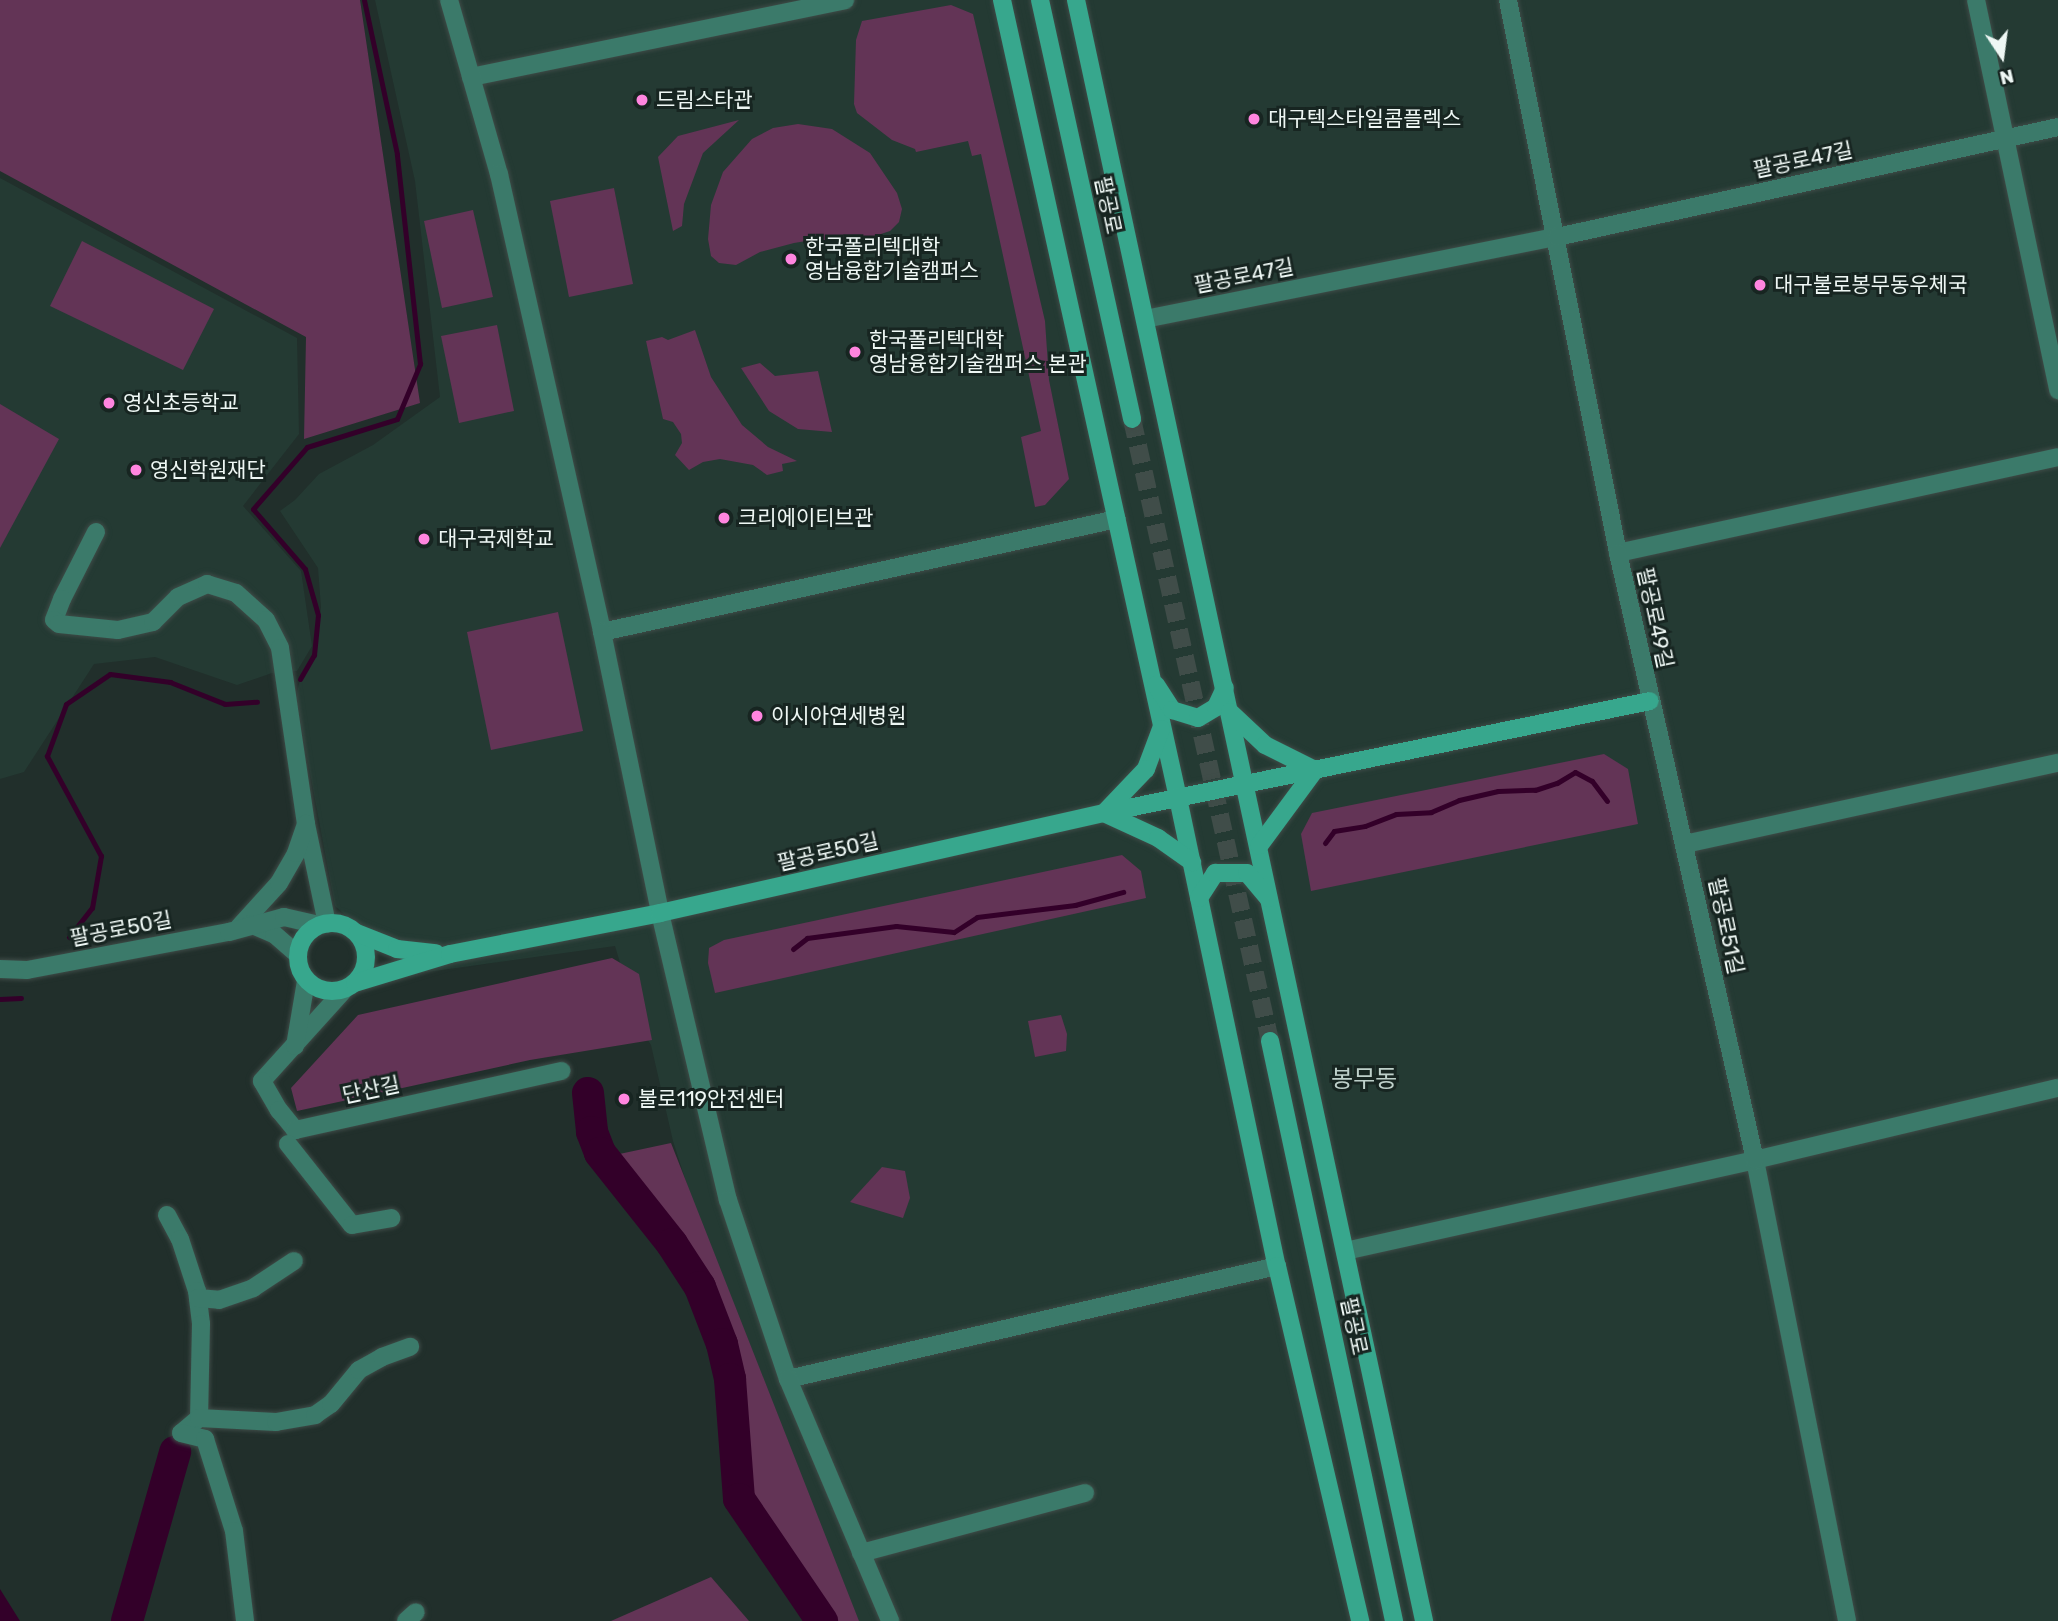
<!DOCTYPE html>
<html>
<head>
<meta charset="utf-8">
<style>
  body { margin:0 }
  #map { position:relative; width:2058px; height:1621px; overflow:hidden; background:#212f2b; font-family:Rubik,"Noto Sans KR",sans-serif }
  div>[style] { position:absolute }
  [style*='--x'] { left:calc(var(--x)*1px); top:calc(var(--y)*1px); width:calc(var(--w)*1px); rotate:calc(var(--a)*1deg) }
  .built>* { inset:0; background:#243a33 }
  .green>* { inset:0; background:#633456 }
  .water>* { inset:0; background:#330029 }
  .stream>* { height:5px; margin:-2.5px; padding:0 2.5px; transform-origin:2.5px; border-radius:2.5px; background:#330029 }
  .river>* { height:32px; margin:-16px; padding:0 16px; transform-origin:16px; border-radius:16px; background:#330029 }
  .secondary-tunnel>* { height:18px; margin-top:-9px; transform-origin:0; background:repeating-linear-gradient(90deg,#404d49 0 18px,transparent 0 27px) }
  .roads { filter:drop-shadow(0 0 2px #3e4b47) drop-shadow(0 0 2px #3e4b47) }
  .minor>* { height:18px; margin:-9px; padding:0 9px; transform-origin:9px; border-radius:9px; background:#3b7a6a }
  .tertiary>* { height:18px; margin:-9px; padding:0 9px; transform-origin:9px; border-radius:9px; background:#3b7a6a }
  .secondary>* { height:18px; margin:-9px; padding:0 9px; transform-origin:9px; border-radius:9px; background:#37a78d }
  .secondary>.ring { margin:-9px; padding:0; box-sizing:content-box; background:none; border:18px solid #37a78d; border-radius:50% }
  .dots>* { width:19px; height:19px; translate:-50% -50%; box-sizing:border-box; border:4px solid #172521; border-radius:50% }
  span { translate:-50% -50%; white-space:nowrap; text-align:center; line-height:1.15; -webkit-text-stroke:6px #172521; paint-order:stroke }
  .poi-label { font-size:21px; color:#eef7f4 }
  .left { translate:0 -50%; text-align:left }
  .street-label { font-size:21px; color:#eef7f4 }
  .quarter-label { font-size:24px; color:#bed0ca }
  .north { position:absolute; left:1967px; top:21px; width:70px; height:70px; -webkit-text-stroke:5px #172521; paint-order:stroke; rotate:167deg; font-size:19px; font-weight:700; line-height:28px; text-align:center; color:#eef7f4 }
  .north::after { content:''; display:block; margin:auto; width:24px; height:32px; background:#eef7f4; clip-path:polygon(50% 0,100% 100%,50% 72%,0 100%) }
</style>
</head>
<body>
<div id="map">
  <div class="built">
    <i style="clip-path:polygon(375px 0,2058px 0,2058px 1621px,848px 1621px,696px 1213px,673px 1141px,651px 1045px,639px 1026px,615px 946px,413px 974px,335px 906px,296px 698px,300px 679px,316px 655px,321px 607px,318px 568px,280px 511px,295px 500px,319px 474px,373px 445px,440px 397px,415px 181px)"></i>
    <i style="clip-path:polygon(0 178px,297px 338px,299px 434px,243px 506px,301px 571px,312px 646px,297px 671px,272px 673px,237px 685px,155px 657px,94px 664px,24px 772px,0 779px)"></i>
  </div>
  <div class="green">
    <i style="clip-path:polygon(0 0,360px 0,420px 403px,304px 439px,306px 337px,0 171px)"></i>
    <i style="clip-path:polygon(951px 5px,973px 14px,1045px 321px,1049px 380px,1069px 479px,1045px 505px,1035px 507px,1021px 437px,1041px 431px,981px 154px,972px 156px,968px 141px,916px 152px,915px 149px,892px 140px,857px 113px,854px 104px,856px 40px,862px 21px)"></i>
    <i style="clip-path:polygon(739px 120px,703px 153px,684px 204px,682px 226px,673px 231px,658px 157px,678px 136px)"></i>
    <i style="clip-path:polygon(798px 124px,832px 129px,870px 153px,897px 193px,902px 209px,899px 222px,890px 231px,872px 237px,840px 244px,812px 240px,794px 243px,760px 252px,736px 265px,719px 263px,711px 256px,708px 239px,711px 205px,723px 172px,752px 139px,773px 128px)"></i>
    <i style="clip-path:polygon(614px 188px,633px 284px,569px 297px,550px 201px)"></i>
    <i style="clip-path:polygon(473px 210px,493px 297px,442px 308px,424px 221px)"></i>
    <i style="clip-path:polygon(82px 241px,214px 309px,183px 370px,50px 306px)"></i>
    <i style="clip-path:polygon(497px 325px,514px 411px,459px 423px,441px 336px)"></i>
    <i style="clip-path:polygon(695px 330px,711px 377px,742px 425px,768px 447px,797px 461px,782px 464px,783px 471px,767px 475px,753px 465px,720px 459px,703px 462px,689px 470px,675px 455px,682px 443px,681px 434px,673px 422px,663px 419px,646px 341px,662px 337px,668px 340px)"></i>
    <i style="clip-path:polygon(760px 363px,775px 376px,818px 371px,832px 432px,798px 429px,769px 411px,741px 368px)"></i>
    <i style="clip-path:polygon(0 404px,59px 439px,0 548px)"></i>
    <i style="clip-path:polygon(558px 612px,583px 731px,491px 750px,467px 632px)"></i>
    <i style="clip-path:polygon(1604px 754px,1628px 769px,1638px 824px,1311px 891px,1301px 834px,1312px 813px)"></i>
    <i style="clip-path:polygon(1122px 855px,1141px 871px,1146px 898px,715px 993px,708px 963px,709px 948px,724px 940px)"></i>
    <i style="clip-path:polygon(612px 958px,639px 974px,652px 1040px,530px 1060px,297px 1111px,291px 1088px,358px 1015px)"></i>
    <i style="clip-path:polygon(1061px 1015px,1067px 1034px,1066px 1051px,1035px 1057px,1028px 1021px)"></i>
    <i style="clip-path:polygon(671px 1143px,859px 1621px,809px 1621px,749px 1503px,732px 1338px,685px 1246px,610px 1156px)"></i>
    <i style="clip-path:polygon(882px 1167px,905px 1171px,910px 1198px,903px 1218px,850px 1202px)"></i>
    <i style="clip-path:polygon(711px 1577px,749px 1621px,611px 1621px)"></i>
  </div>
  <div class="water">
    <i style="clip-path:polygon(0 1589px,20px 1621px,0 1621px)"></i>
  </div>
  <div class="stream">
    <i style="--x:300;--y:679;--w:28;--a:-60"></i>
    <i style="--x:314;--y:655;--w:40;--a:-84.3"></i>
    <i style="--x:318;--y:615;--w:48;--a:-105.8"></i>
    <i style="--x:305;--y:569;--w:79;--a:-130.9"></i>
    <i style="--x:253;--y:509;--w:82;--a:-48.9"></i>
    <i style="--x:307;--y:447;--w:94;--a:-17.3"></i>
    <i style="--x:397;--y:419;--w:60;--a:-67.3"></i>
    <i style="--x:420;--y:364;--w:211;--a:-96.3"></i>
    <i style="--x:397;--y:154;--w:157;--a:-102.1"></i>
    <i style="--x:1325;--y:843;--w:15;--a:-53"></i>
    <i style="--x:1334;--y:831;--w:31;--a:-9"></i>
    <i style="--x:1365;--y:826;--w:33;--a:-21"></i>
    <i style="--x:1396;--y:814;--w:35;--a:-3"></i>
    <i style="--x:1431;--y:812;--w:30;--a:-23"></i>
    <i style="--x:1459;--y:800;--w:40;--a:-13"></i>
    <i style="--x:1498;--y:791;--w:37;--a:-2"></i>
    <i style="--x:1535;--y:790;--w:23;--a:-18"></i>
    <i style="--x:1557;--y:783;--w:21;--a:-31"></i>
    <i style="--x:1575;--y:772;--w:19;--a:28"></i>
    <i style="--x:1592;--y:781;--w:25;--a:53"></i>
    <i style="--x:69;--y:937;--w:37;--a:-52"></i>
    <i style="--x:92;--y:908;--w:53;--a:-80.2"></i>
    <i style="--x:101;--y:856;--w:114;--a:-118.4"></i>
    <i style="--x:47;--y:756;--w:55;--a:-69.9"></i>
    <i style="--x:66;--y:704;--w:53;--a:-34.3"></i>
    <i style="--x:110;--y:674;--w:61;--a:7.6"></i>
    <i style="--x:170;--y:682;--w:59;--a:21.8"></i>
    <i style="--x:225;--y:704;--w:32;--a:-4"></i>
    <i style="--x:793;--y:949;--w:18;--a:-38"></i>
    <i style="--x:807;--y:938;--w:90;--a:-7.7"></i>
    <i style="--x:896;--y:926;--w:58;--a:5.9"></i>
    <i style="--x:954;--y:932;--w:27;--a:-33"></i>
    <i style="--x:977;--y:917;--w:99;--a:-7"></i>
    <i style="--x:1075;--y:905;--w:50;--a:-15.2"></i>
    <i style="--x:0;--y:999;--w:21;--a:-3"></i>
  </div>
  <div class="river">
    <i style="--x:588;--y:1093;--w:39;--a:84"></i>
    <i style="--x:592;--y:1132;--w:22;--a:69"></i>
    <i style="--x:600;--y:1153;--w:116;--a:51.6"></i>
    <i style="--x:672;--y:1244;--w:51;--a:56.9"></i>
    <i style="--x:700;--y:1287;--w:61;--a:68.9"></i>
    <i style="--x:722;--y:1344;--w:36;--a:77"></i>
    <i style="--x:730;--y:1379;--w:120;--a:85.7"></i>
    <i style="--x:739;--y:1499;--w:148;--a:55.8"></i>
    <i style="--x:127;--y:1621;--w:176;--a:-74.1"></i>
  </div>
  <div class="secondary-tunnel">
    <i style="--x:1132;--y:419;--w:637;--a:77.49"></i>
  </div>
  <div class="roads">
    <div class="minor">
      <i style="--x:1976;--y:0;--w:399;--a:78.1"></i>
      <i style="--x:471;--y:77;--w:382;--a:-11.6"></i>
      <i style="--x:96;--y:532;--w:75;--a:116.9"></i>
      <i style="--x:62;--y:599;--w:22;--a:111"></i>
      <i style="--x:54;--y:620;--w:6;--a:39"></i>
      <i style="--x:59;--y:624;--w:59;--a:5.8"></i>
      <i style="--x:118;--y:630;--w:36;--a:-13"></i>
      <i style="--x:153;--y:622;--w:35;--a:-45"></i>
      <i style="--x:178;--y:597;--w:32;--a:-24"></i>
      <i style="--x:207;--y:584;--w:30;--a:17"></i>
      <i style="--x:236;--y:593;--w:40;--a:42"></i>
      <i style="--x:266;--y:620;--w:31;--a:63"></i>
      <i style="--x:280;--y:648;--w:178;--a:81.6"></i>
      <i style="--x:306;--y:824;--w:102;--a:78.1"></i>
      <i style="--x:1618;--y:553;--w:450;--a:-12.3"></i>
      <i style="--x:602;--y:632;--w:527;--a:-12.38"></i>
      <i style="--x:1685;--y:844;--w:382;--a:-12.3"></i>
      <i style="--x:239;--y:927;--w:59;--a:-47.7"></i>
      <i style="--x:279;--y:883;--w:34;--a:-60"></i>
      <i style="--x:296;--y:853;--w:31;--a:-71"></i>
      <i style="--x:345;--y:989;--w:124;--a:132.1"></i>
      <i style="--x:262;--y:1081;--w:34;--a:60"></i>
      <i style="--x:279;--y:1110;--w:26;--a:51"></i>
      <i style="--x:295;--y:1130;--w:273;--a:-12.5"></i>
      <i style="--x:295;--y:1046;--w:66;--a:-80.4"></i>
      <i style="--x:288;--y:1144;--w:103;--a:51.7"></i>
      <i style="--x:352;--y:1225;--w:40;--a:-10"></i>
      <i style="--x:1755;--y:1160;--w:470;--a:78.7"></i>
      <i style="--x:167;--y:1215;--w:27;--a:62"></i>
      <i style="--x:180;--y:1239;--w:55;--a:71.9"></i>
      <i style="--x:197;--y:1291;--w:33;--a:83"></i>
      <i style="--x:201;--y:1324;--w:94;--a:91.2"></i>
      <i style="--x:199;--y:1418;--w:23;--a:140"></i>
      <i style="--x:181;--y:1433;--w:25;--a:14"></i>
      <i style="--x:205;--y:1439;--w:96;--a:72.5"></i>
      <i style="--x:234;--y:1531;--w:91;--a:83"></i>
      <i style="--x:1345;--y:1251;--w:420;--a:-12.5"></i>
      <i style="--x:1755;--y:1160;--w:311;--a:-13.4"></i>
      <i style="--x:198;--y:1298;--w:21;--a:5"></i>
      <i style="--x:219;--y:1300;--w:36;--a:-19"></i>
      <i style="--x:253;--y:1288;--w:49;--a:-33.4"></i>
      <i style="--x:788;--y:1379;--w:502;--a:-13.01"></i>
      <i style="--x:199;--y:1418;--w:77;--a:3"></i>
      <i style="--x:276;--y:1422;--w:40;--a:-10"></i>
      <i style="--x:315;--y:1415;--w:19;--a:-35"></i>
      <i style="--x:331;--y:1404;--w:44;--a:-50.5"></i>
      <i style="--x:359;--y:1370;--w:26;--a:-29"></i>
      <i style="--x:382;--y:1357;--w:30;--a:-20"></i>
      <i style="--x:861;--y:1553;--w:232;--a:-15"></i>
      <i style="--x:406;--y:1621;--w:13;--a:-42"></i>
    </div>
    <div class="tertiary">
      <i style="--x:449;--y:0;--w:181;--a:74"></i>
      <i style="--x:499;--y:174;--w:469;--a:77.3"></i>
      <i style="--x:602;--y:632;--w:287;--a:78.3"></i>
      <i style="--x:660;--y:913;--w:295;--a:76.7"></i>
      <i style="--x:728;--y:1200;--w:189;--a:71.5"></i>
      <i style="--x:788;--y:1379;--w:263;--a:67.1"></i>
      <i style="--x:1508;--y:0;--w:564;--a:78.75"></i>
      <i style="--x:1618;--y:553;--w:622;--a:77.28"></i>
      <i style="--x:1145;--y:319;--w:420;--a:-11.3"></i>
      <i style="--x:1557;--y:237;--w:513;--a:-12.38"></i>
      <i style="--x:250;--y:924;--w:26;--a:23"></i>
      <i style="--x:274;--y:934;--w:30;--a:41"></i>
      <i style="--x:0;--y:969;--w:27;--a:2"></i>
      <i style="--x:27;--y:970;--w:206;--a:-10.7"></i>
      <i style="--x:229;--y:932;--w:57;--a:-15.3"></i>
      <i style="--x:284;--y:917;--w:35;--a:13"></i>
    </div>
    <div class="secondary">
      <i style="--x:1002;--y:0;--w:817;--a:77.56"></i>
      <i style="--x:1178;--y:798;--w:478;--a:78.1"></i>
      <i style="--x:1277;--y:1266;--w:365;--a:76.8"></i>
      <i style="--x:1040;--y:0;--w:429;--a:77.6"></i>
      <i style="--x:1076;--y:0;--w:1658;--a:77.88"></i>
      <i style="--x:1156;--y:685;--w:30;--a:57"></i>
      <i style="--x:1172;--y:710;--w:27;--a:17"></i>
      <i style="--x:1198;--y:718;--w:21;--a:-31"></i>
      <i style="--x:1216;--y:707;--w:21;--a:-65"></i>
      <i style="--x:1230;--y:712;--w:48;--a:43.3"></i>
      <i style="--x:1265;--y:745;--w:56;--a:26.6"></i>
      <i style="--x:1315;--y:770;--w:94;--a:126.4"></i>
      <i style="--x:1161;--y:729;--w:43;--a:110.6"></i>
      <i style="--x:1146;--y:769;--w:61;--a:133.7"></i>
      <i style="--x:1104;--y:813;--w:60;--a:24.8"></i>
      <i style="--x:1158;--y:838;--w:42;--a:35.2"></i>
      <i style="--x:1199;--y:898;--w:30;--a:-57"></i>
      <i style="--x:1215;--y:873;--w:32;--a:0"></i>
      <i style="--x:1247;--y:873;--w:33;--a:50"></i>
      <i class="ring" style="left:298px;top:923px;width:50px;height:50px"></i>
      <i style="--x:357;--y:933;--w:43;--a:21.8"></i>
      <i style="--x:397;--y:949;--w:39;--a:6"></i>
      <i style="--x:355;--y:983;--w:99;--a:-17"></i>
      <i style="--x:450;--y:954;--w:214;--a:-11"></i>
      <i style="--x:660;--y:913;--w:455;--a:-12.7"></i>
      <i style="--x:1104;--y:813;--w:557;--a:-11.59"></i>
      <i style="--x:1270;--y:1041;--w:593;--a:77.93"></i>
    </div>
  </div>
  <div class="dots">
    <i style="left:642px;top:100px;background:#ff85df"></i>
    <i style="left:1254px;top:119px;background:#ff85df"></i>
    <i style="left:791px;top:259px;background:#ff85df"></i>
    <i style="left:1760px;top:285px;background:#ff85df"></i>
    <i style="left:855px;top:352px;background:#ff85df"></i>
    <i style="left:109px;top:403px;background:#ff85df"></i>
    <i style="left:136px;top:470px;background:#ff85df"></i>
    <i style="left:724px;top:518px;background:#ff85df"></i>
    <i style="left:424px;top:539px;background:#ff85df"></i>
    <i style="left:757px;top:716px;background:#ff85df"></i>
    <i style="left:624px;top:1099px;background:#ff85df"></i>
  </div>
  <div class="poi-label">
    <span class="left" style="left:656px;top:100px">드림스타관</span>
    <span class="left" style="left:1268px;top:119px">대구텍스타일콤플렉스</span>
    <span class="left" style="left:805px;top:259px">한국폴리텍대학<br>영남융합기술캠퍼스</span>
    <span class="left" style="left:1774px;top:285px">대구불로봉무동우체국</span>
    <span class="left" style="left:869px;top:352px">한국폴리텍대학<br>영남융합기술캠퍼스 본관</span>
    <span class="left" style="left:123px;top:403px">영신초등학교</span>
    <span class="left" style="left:150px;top:470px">영신학원재단</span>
    <span class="left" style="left:738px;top:518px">크리에이티브관</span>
    <span class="left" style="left:438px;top:539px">대구국제학교</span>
    <span class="left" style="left:771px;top:716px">이시아연세병원</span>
    <span class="left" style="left:638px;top:1099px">불로119안전센터</span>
  </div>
  <div class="street-label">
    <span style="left:1803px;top:160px;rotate:-12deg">팔공로47길</span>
    <span style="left:1108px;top:205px;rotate:78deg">팔공로</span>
    <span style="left:1244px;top:276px;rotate:-11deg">팔공로47길</span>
    <span style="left:1655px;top:618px;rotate:78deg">팔공로49길</span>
    <span style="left:828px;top:852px;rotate:-13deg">팔공로50길</span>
    <span style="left:1726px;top:926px;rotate:78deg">팔공로51길</span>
    <span style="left:121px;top:929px;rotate:-11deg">팔공로50길</span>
    <span style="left:371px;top:1090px;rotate:-12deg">단산길</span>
    <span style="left:1354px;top:1326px;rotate:78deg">팔공로</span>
  </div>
  <div class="quarter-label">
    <span style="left:1364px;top:1080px">봉무동</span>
  </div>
  <div class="north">N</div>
</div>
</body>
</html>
